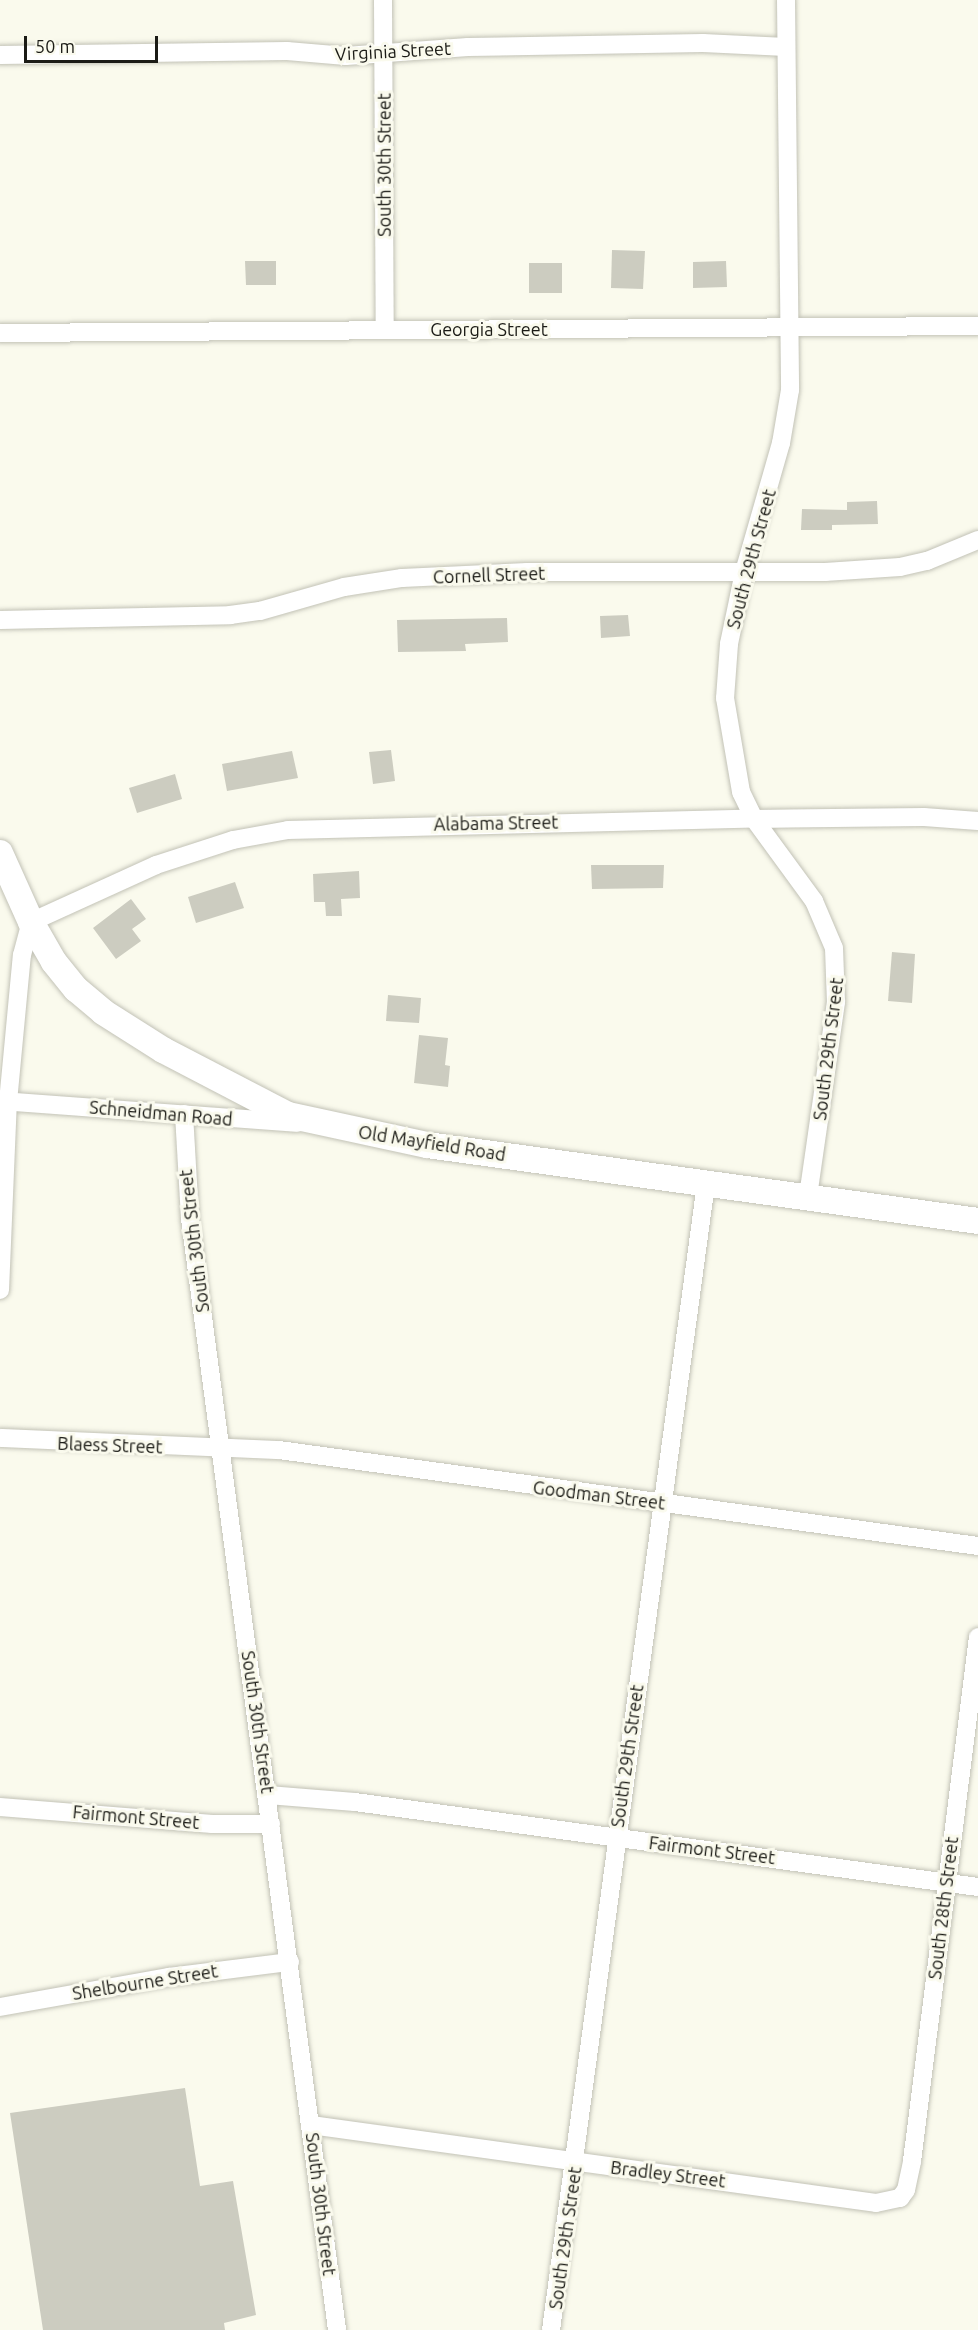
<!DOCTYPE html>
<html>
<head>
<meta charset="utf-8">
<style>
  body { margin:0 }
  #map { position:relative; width:978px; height:2330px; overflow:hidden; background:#fafaed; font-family:Ubuntu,sans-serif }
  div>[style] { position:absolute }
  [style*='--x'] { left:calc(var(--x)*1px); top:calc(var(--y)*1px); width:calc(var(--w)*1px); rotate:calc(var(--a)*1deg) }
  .building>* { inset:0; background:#ccccc0 }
  .roads { filter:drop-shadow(0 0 2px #c2c2b6) drop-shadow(0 0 2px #c2c2b6) }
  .minor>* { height:18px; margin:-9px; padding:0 9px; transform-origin:9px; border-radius:9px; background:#fff }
  .secondary>* { height:26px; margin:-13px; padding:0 13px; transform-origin:13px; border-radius:13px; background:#fff }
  span { translate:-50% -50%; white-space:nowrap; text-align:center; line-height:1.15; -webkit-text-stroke:6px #fafaed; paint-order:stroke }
  .street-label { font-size:18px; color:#1b1b16 }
  .scale { position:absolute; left:24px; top:36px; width:134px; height:27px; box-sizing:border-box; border:3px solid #1b1b16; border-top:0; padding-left:8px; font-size:18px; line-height:21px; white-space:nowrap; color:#1b1b16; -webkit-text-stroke:4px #fafaed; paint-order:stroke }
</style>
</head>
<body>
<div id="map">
  <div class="building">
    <i style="clip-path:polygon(612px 250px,645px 251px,643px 289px,611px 288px)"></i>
    <i style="clip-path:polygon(245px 261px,276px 261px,276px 285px,246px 285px)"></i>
    <i style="clip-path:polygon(726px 261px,727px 287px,693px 288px,693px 262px)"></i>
    <i style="clip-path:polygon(529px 263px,562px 263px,562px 293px,529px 293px)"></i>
    <i style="clip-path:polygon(877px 501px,878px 524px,832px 525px,832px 530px,801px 530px,802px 509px,847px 510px,847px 502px)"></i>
    <i style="clip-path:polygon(628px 615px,630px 636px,601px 638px,600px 616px)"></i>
    <i style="clip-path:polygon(507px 618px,508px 642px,465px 644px,466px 651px,398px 652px,397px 620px)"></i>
    <i style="clip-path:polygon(391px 750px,395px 781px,373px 784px,369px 752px)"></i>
    <i style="clip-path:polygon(292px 751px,298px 778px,227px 791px,222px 764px)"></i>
    <i style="clip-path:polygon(175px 774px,182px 799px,137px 813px,129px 788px)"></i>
    <i style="clip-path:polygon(591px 865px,664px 865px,663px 888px,592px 889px)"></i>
    <i style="clip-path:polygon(359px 871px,360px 898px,341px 899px,342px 916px,326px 916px,325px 902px,314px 902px,313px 874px)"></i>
    <i style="clip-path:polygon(235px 882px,244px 908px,196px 923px,188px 897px)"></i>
    <i style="clip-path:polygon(131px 899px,146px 919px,132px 929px,141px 941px,116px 959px,93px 928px)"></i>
    <i style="clip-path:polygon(892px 952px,915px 954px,912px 1003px,888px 1001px)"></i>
    <i style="clip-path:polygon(388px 995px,421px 998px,419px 1023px,386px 1021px)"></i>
    <i style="clip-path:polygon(419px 1035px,448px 1038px,445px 1065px,450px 1066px,448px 1087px,414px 1083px)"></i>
    <i style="clip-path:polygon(185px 2088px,200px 2186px,233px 2181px,256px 2315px,224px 2323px,225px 2330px,43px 2330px,10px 2113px)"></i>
  </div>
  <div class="roads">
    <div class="minor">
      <i style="--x:383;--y:0;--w:330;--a:89.7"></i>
      <i style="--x:786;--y:0;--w:390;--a:89.4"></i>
      <i style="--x:790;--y:390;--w:54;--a:99.6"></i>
      <i style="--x:781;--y:443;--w:134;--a:106"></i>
      <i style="--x:744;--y:572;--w:74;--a:101.8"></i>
      <i style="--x:729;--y:644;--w:54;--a:94.2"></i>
      <i style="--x:725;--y:698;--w:95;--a:80.3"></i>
      <i style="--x:741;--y:792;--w:30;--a:64"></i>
      <i style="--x:754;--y:819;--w:102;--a:53.8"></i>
      <i style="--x:814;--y:901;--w:51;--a:66.9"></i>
      <i style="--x:834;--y:948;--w:54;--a:87.9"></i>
      <i style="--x:836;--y:1002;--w:197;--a:98.2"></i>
      <i style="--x:0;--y:55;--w:287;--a:-0.8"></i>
      <i style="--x:287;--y:51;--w:59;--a:4.8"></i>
      <i style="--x:346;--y:56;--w:122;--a:-4.2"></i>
      <i style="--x:468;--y:47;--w:235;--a:-1"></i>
      <i style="--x:703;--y:43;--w:83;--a:2.8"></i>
      <i style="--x:0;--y:333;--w:978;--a:-0.41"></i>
      <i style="--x:0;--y:620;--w:230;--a:-1.2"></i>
      <i style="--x:230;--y:615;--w:30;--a:-8"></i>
      <i style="--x:260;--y:611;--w:87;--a:-15.9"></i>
      <i style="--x:344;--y:587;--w:59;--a:-8.8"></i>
      <i style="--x:402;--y:578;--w:125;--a:-2.7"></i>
      <i style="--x:527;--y:572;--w:298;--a:0"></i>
      <i style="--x:825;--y:572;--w:75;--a:-3.8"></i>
      <i style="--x:900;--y:567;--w:28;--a:-13"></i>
      <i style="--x:927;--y:561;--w:55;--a:-22.4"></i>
      <i style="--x:0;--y:1101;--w:298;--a:4.2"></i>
      <i style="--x:184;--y:1114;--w:105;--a:86.7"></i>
      <i style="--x:190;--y:1219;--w:1121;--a:82.46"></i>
      <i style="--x:0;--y:1290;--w:188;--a:-87.6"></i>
      <i style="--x:8;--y:1102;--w:148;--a:-84.6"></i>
      <i style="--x:22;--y:955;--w:34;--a:-75"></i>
      <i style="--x:31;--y:922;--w:137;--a:-24.5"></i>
      <i style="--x:156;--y:865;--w:81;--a:-18"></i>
      <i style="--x:233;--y:840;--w:56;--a:-10.3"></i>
      <i style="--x:288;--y:830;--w:466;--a:-1.4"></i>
      <i style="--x:754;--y:819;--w:170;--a:-0.7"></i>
      <i style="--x:924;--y:817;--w:54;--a:4.2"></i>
      <i style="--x:0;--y:1438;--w:279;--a:2.5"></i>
      <i style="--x:279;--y:1450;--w:706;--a:7.82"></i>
      <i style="--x:268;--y:1795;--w:87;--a:4.6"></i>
      <i style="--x:355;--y:1802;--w:629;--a:7.77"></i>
      <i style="--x:0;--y:1807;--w:213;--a:4.6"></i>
      <i style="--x:212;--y:1824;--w:59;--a:0"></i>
      <i style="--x:0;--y:2007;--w:172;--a:-10.1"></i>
      <i style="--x:169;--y:1977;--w:122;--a:-7.1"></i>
      <i style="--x:311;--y:2125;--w:570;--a:7.86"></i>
      <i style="--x:876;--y:2203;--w:25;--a:-12"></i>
      <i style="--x:900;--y:2198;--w:10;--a:-53"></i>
      <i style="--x:906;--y:2190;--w:30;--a:-78"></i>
      <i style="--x:912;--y:2161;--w:528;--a:-82.82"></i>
      <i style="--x:551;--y:2330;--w:1157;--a:-82.3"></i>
    </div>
    <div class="secondary">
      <i style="--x:0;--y:853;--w:76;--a:65.8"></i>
      <i style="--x:31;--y:922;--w:46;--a:60.1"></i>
      <i style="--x:54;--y:962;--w:35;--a:51"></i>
      <i style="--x:76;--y:989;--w:35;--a:40"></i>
      <i style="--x:103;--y:1012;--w:71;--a:32.3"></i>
      <i style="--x:163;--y:1050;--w:141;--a:27.5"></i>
      <i style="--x:288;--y:1115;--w:142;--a:12.2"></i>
      <i style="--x:427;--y:1145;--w:556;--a:7.85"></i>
    </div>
  </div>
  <div class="street-label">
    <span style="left:393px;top:51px;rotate:-3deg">Virginia Street</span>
    <span style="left:384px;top:165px;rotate:-90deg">South 30th Street</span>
    <span style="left:489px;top:329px">Georgia Street</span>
    <span style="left:751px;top:559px;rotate:-75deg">South 29th Street</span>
    <span style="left:489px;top:575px;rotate:-2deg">Cornell Street</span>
    <span style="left:496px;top:823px;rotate:-1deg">Alabama Street</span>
    <span style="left:828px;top:1049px;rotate:-83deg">South 29th Street</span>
    <span style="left:161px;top:1113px;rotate:5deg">Schneidman Road</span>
    <span style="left:432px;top:1143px;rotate:9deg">Old Mayfield Road</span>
    <span style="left:194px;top:1241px;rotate:-97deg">South 30th Street</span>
    <span style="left:110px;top:1445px;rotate:2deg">Blaess Street</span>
    <span style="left:599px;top:1495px;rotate:7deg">Goodman Street</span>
    <span style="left:258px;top:1722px;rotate:82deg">South 30th Street</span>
    <span style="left:627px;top:1756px;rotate:-82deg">South 29th Street</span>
    <span style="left:136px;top:1817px;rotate:5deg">Fairmont Street</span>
    <span style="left:712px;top:1850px;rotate:7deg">Fairmont Street</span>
    <span style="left:943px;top:1908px;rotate:-83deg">South 28th Street</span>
    <span style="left:145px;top:1982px;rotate:-9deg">Shelbourne Street</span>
    <span style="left:668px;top:2174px;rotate:7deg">Bradley Street</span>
    <span style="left:321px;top:2204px;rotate:83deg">South 30th Street</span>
    <span style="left:565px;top:2238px;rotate:-82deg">South 29th Street</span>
  </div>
  <div class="scale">50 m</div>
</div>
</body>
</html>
